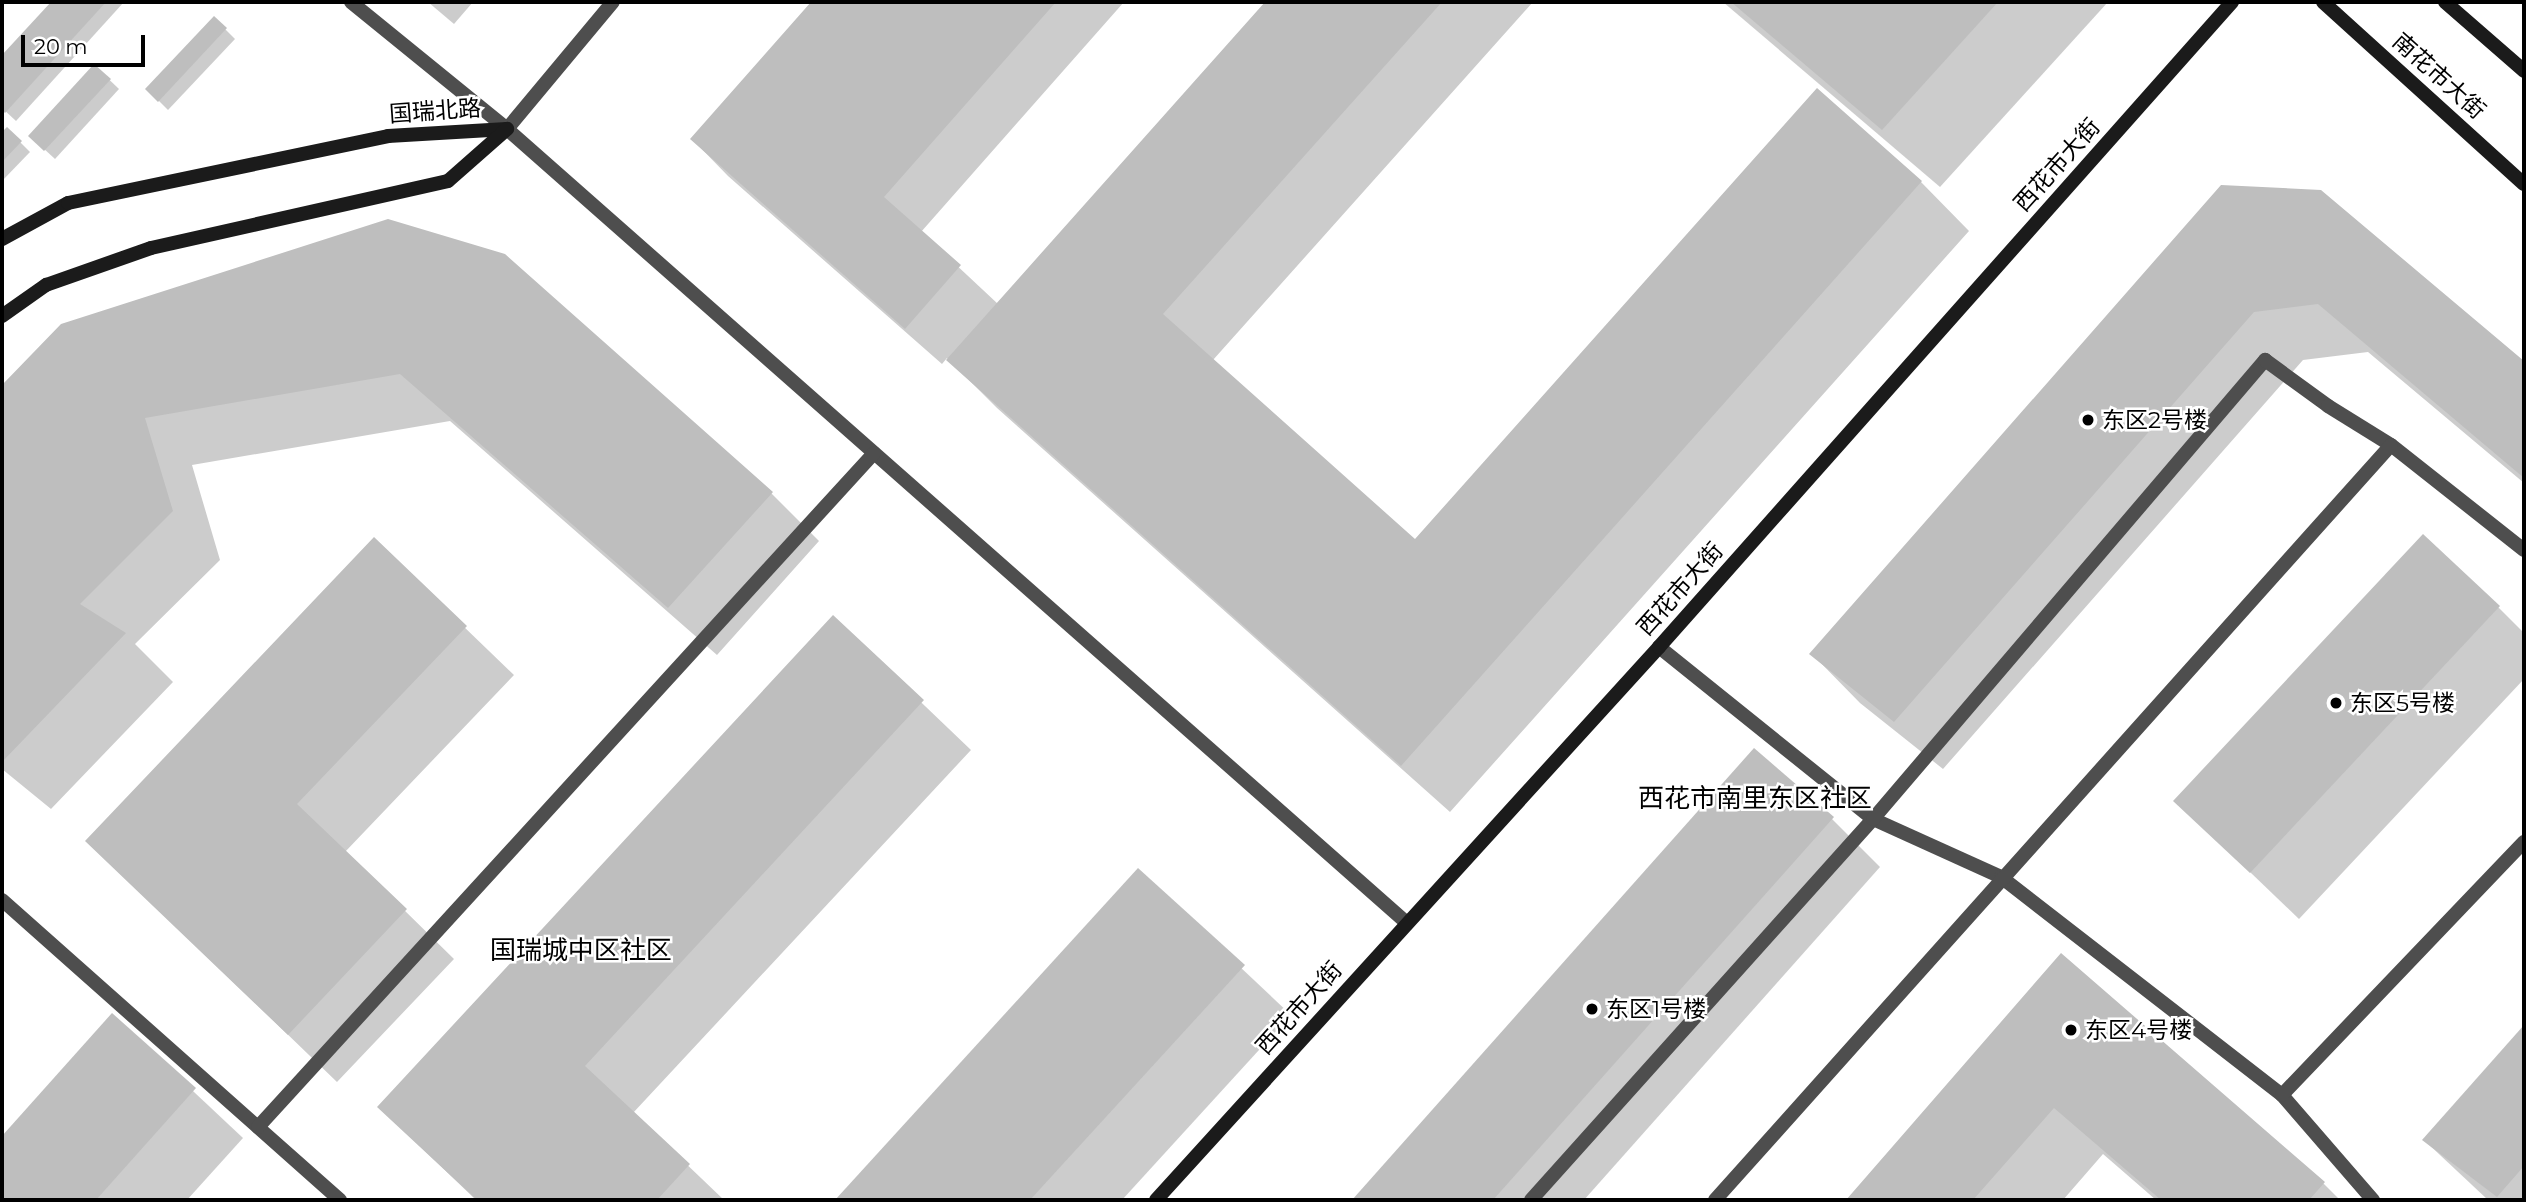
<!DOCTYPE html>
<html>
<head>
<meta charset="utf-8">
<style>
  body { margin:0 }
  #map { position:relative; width:2526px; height:1202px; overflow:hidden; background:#fff; font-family:Montserrat,"Noto Sans SC",sans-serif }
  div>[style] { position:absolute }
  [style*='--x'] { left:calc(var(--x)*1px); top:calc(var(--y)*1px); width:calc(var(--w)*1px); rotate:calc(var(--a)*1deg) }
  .shadow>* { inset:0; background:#0003 }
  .building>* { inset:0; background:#bebebe }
  .lane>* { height:14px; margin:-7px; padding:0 7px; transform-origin:7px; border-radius:7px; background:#4e4e4e }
  .street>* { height:14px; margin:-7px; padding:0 7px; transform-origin:7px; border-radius:7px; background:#4e4e4e }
  .secondary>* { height:14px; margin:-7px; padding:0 7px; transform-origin:7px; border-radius:7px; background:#1b1b1b }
  .dots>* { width:19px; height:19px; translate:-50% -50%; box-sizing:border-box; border:4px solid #fff; border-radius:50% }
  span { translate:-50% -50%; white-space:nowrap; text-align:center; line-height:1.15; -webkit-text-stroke:5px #fff; paint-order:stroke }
  .street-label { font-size:23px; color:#000 }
  .poi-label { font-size:23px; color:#000 }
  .left { translate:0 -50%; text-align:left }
  .quarter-label { font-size:26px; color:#000 }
  .frame { position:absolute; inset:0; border:4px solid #000; pointer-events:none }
  .scale { position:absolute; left:21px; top:35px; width:124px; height:32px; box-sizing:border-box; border:4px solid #000; border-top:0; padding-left:9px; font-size:21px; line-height:24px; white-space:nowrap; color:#000; -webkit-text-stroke:5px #fff; paint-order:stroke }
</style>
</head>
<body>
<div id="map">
  <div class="shadow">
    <i style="clip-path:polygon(53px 2px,124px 2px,16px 121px,2px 108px,2px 57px)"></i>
    <i style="clip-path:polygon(428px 2px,473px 2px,454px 24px)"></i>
    <i style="clip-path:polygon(813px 2px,1124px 2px,921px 232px,998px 304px,1267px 2px,1533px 2px,1213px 360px,1416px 541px,1818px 90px,1921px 182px,1969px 231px,1450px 812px,997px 408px,947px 358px,942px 364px,728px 176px,692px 139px)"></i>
    <i style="clip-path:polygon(1723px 2px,2108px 2px,1940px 187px)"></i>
    <i style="clip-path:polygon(214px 18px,235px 39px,168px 110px,147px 89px)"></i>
    <i style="clip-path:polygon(95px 66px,119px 89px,55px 159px,30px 136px)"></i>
    <i style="clip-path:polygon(7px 129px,30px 152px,2px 181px,2px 134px)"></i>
    <i style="clip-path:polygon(2320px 192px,2524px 363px,2524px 483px,2368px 352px,2303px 360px,1943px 769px,1860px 703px,1812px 654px)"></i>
    <i style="clip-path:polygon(388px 221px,771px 493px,819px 541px,717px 655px,450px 421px,192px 465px,220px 560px,135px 644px,173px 682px,51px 809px,2px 769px,2px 388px,62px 325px)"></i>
    <i style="clip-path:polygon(374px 540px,514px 675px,345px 852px,454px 959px,337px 1082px,87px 841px)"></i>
    <i style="clip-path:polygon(2498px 607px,2524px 633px,2524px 679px,2299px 919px,2176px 801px)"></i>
    <i style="clip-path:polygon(833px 618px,971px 750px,633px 1113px,724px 1200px,476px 1200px,379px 1107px)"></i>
    <i style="clip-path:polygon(1754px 750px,1832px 819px,1880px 867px,1584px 1200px,1354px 1200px)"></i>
    <i style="clip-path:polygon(1138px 871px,1291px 1015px,1122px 1200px,837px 1200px)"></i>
    <i style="clip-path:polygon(2061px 956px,2324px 1184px,2340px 1200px,2156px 1200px,2103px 1154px,2063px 1200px,1848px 1200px)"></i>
    <i style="clip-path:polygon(112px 1015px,243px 1138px,187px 1200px,2px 1200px,2px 1138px)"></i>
    <i style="clip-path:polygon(2524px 1028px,2524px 1200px,2488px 1200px,2424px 1140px)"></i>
  </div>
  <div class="building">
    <i style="clip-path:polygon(51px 2px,106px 2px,5px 113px,2px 110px,2px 55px)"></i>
    <i style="clip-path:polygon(811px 2px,1056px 2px,884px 197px,961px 265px,905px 329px,690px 139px)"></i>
    <i style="clip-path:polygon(1265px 2px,1442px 2px,1163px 314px,1415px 539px,1817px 88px,1922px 181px,1401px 766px,946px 360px)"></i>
    <i style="clip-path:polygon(1731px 2px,1998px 2px,1882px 130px)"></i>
    <i style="clip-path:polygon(214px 16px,227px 28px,158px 102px,145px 89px)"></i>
    <i style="clip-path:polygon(94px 64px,111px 79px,44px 151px,28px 136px)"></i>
    <i style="clip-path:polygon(7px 127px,22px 141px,2px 162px,2px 132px)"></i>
    <i style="clip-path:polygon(2221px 185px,2321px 190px,2524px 361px,2524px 478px,2318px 304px,2254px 312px,1894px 722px,1809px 654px)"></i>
    <i style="clip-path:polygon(388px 219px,505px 254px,773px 492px,668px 608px,400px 374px,145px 418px,173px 511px,80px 604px,126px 633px,2px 762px,2px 385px,61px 324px)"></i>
    <i style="clip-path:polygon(2423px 534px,2500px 606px,2250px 873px,2173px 801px)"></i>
    <i style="clip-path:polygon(374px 537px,467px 626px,297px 804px,407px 909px,288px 1035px,85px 841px)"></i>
    <i style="clip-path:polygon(833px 615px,924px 700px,585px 1066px,690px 1164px,657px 1200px,477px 1200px,377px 1107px)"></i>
    <i style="clip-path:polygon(1754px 748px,1834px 817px,1493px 1200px,1352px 1200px)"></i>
    <i style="clip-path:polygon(1138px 868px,1245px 965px,1030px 1200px,835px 1200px)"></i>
    <i style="clip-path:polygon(2061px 953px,2325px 1182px,2309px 1200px,2161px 1200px,2054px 1108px,1973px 1200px,1846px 1200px)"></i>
    <i style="clip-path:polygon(112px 1013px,196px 1088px,96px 1200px,2px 1200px,2px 1136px)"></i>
    <i style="clip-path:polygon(2524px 1025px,2524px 1166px,2497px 1197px,2422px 1140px)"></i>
  </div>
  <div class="lane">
    <i style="--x:1659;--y:647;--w:275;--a:38.8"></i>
    <i style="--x:1873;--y:819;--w:141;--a:24.4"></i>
    <i style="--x:2001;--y:877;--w:356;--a:37.8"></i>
    <i style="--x:2282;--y:1095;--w:139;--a:49.1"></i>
    <i style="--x:2282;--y:1095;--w:350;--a:-46.3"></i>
    <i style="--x:1531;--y:1200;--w:512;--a:-48.09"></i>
    <i style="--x:1873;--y:819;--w:604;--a:-49.5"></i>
    <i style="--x:2265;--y:360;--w:78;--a:36.1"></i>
    <i style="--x:2328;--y:406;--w:74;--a:31.8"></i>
    <i style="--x:2391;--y:445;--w:169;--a:38.3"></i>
    <i style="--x:1715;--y:1200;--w:1013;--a:-48.16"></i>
  </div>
  <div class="street">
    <i style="--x:351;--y:2;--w:201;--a:39.1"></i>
    <i style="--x:507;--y:129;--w:1200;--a:41.42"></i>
    <i style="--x:507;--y:129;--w:165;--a:-50.2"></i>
    <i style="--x:2;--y:900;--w:452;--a:41.6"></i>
    <i style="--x:258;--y:1127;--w:913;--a:-47.57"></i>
  </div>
  <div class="secondary">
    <i style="--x:2323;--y:2;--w:271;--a:42.2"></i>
    <i style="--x:2445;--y:2;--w:105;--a:41.1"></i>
    <i style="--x:2;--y:239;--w:75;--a:-28.6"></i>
    <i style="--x:68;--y:203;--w:327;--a:-11.8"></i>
    <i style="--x:388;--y:136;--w:119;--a:-3.4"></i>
    <i style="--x:2;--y:316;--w:54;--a:-35.2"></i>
    <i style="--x:46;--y:285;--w:111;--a:-19.4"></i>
    <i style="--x:151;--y:248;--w:304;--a:-12.7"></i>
    <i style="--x:448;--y:181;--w:79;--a:-41.4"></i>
    <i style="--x:1156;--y:1200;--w:748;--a:-47.71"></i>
    <i style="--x:1659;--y:647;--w:863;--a:-48.38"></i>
  </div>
  <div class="dots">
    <i style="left:2088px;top:420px;background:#000"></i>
    <i style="left:2336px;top:703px;background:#000"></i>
    <i style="left:1592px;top:1009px;background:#000"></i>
    <i style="left:2071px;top:1030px;background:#000"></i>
  </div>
  <div class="street-label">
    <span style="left:2439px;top:76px;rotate:42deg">南花市大街</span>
    <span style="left:435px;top:111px;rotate:-4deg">国瑞北路</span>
    <span style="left:2057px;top:165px;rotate:-48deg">西花市大街</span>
    <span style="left:1680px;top:589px;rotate:-48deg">西花市大街</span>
    <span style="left:1299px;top:1008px;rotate:-48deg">西花市大街</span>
  </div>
  <div class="poi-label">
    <span class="left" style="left:2102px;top:420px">东区2号楼</span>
    <span class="left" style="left:2350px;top:703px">东区5号楼</span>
    <span class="left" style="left:1606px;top:1009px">东区1号楼</span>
    <span class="left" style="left:2085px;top:1030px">东区4号楼</span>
  </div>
  <div class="quarter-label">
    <span style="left:1755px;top:799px">西花市南里东区社区</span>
    <span style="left:581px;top:951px">国瑞城中区社区</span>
  </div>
  <div class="frame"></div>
  <div class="scale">20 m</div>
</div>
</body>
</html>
